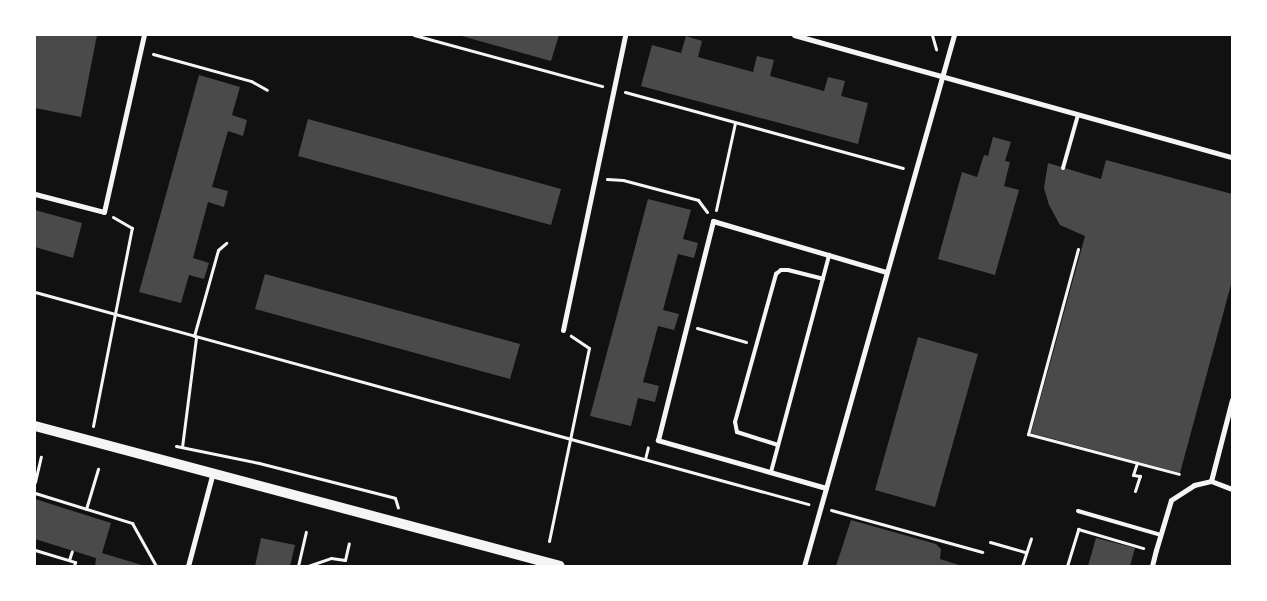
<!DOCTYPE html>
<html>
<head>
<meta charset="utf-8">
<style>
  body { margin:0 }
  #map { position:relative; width:1267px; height:601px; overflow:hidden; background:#111; font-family:"Noto Serif",serif }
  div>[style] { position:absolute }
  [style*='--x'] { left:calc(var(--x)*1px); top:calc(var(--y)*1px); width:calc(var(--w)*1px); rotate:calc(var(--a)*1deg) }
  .building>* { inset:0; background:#4a4a4a }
  .path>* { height:3px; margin:-1.5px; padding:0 1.5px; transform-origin:1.5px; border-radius:1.5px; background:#f5f5f5 }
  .service>* { height:4px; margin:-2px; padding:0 2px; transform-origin:2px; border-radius:2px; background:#f5f5f5 }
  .pedestrian>* { height:4.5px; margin:-2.25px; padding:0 2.25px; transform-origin:2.25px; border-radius:2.25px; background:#f5f5f5 }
  .minor>* { height:5px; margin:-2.5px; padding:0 2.5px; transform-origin:2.5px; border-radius:2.5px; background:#f5f5f5 }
  .secondary>* { height:10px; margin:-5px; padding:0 5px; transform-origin:5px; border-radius:5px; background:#f5f5f5 }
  span { translate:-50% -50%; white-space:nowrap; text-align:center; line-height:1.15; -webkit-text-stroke:5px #fff; paint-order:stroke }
  .frame { position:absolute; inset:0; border:36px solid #fff; pointer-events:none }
</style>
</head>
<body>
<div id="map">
  <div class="building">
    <i style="clip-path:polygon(35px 35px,97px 35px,81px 117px,35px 108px)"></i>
    <i style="clip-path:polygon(458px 35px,559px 35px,551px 61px)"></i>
    <i style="clip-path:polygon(686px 36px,702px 41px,698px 57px,753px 72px,757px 56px,774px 60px,770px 76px,824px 91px,828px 77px,845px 81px,841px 96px,868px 103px,858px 144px,641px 86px,652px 45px,681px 53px)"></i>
    <i style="clip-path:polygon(199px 75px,240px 87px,232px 115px,247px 120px,243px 136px,228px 131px,212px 187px,228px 191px,224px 207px,208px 202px,193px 258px,209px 263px,204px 279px,189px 275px,181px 303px,139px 292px)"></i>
    <i style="clip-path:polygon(308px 119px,561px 189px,551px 225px,298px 156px)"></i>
    <i style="clip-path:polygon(993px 137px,1011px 142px,1005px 161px,1010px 162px,1004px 186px,1019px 190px,995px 275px,938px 259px,962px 172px,977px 177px,984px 155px,988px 156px)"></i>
    <i style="clip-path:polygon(1106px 160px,1232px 194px,1232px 281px,1180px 473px,1031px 433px,1085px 236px,1060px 225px,1049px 205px,1044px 188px,1048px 163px,1101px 179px)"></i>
    <i style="clip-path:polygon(648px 199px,691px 210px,683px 239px,698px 243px,694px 258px,678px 254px,663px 310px,679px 314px,674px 330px,658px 326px,643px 382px,659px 386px,655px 402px,638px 398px,631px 426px,590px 416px)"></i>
    <i style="clip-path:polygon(35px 210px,82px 223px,73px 258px,35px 247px)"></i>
    <i style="clip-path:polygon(265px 274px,520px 344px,510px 379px,255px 309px)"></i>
    <i style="clip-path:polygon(918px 337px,978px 354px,935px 507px,875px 490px)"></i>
    <i style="clip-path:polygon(35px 499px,111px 523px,102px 553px,145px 566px,95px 566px,96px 558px,35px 539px)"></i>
    <i style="clip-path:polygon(851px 520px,936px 544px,941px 549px,940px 559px,962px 566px,836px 566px)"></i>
    <i style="clip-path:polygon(261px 538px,295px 545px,290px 566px,255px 566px)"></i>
    <i style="clip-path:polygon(1096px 538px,1135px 548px,1130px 566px,1088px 566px)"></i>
  </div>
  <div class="path">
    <i style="--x:414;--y:35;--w:195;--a:15.2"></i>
    <i style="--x:932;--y:35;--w:15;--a:74"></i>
    <i style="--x:153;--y:54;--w:102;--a:15.4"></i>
    <i style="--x:251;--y:81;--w:18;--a:29"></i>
    <i style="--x:625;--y:92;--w:288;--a:15.3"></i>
    <i style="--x:607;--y:179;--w:16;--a:4"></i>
    <i style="--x:623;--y:180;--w:78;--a:14.9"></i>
    <i style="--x:698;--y:200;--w:15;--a:53"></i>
    <i style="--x:716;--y:210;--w:89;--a:-77.7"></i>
    <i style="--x:1078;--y:249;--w:192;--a:105.1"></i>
    <i style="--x:1028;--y:434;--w:156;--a:14.8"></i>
    <i style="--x:35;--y:292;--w:802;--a:15.34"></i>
    <i style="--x:697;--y:328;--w:51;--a:15.9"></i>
    <i style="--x:194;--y:336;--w:89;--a:-74.4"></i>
    <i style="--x:218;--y:250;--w:11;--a:-41"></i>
    <i style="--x:93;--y:426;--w:202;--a:-78.9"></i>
    <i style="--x:132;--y:228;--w:22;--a:-150"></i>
    <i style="--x:176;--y:446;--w:85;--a:11.6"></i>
    <i style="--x:259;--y:463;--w:140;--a:14.4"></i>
    <i style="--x:395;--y:498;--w:10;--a:73"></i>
    <i style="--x:182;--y:447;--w:111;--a:-82.7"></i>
    <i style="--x:645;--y:459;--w:12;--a:-76"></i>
    <i style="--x:35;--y:482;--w:26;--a:-77"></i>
    <i style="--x:1135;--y:491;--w:16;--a:-72"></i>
    <i style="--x:1140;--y:476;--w:7;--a:-172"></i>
    <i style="--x:1133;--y:475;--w:13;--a:-72"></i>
    <i style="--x:35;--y:493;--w:102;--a:17.2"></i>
    <i style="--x:132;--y:523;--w:49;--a:60.8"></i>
    <i style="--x:86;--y:509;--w:42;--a:-73.3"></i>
    <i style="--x:831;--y:510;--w:157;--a:15.5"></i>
    <i style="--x:549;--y:541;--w:197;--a:-78.3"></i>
    <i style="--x:589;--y:348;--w:22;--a:-146"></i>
    <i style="--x:990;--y:542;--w:37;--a:16"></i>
    <i style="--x:35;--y:550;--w:42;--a:16.7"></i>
    <i style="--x:75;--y:562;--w:4;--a:104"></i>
    <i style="--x:69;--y:560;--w:9;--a:-72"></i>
    <i style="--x:298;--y:566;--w:35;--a:-77"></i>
    <i style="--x:308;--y:566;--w:24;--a:-19"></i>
    <i style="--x:331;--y:558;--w:14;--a:8"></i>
    <i style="--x:345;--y:560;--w:17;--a:-77"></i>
    <i style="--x:1022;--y:566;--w:29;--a:-72"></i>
    <i style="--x:1067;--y:566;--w:39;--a:-73"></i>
    <i style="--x:1078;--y:529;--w:68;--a:16.3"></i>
  </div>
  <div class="service">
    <i style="--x:1063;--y:168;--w:55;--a:-74.2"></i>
    <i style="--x:778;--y:445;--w:43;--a:-162.4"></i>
    <i style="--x:737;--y:432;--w:10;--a:-101"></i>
    <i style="--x:735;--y:422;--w:154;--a:-74.5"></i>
    <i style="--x:776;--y:274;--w:6;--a:-39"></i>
    <i style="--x:781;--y:270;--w:7;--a:0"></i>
    <i style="--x:788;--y:270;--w:36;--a:14"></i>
    <i style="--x:771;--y:472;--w:225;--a:-75"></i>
    <i style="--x:1078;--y:511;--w:86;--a:16.1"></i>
  </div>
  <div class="pedestrian">
    <i style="--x:1152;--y:566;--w:16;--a:-76"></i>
  </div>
  <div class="minor">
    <i style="--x:794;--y:35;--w:455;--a:15.6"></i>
    <i style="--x:35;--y:194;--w:71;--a:14.6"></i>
    <i style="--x:104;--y:212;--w:181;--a:-77.3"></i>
    <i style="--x:563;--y:330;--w:301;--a:-78.1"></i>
    <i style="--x:1211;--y:481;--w:84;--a:-75.5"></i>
    <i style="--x:1211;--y:481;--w:22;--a:21"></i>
    <i style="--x:826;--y:488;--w:175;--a:-164.1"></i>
    <i style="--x:658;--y:440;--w:226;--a:-75.9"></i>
    <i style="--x:713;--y:221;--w:180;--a:16.4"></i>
    <i style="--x:1156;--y:550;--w:52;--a:-73.3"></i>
    <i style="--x:1171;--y:500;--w:27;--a:-33"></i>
    <i style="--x:1194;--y:485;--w:17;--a:-13"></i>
    <i style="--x:188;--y:566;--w:97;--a:-75.1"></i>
    <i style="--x:804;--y:566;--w:552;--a:-74.23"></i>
  </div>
  <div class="secondary">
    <i style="--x:35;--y:426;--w:543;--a:14.93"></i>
  </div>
  <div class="frame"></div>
</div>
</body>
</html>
